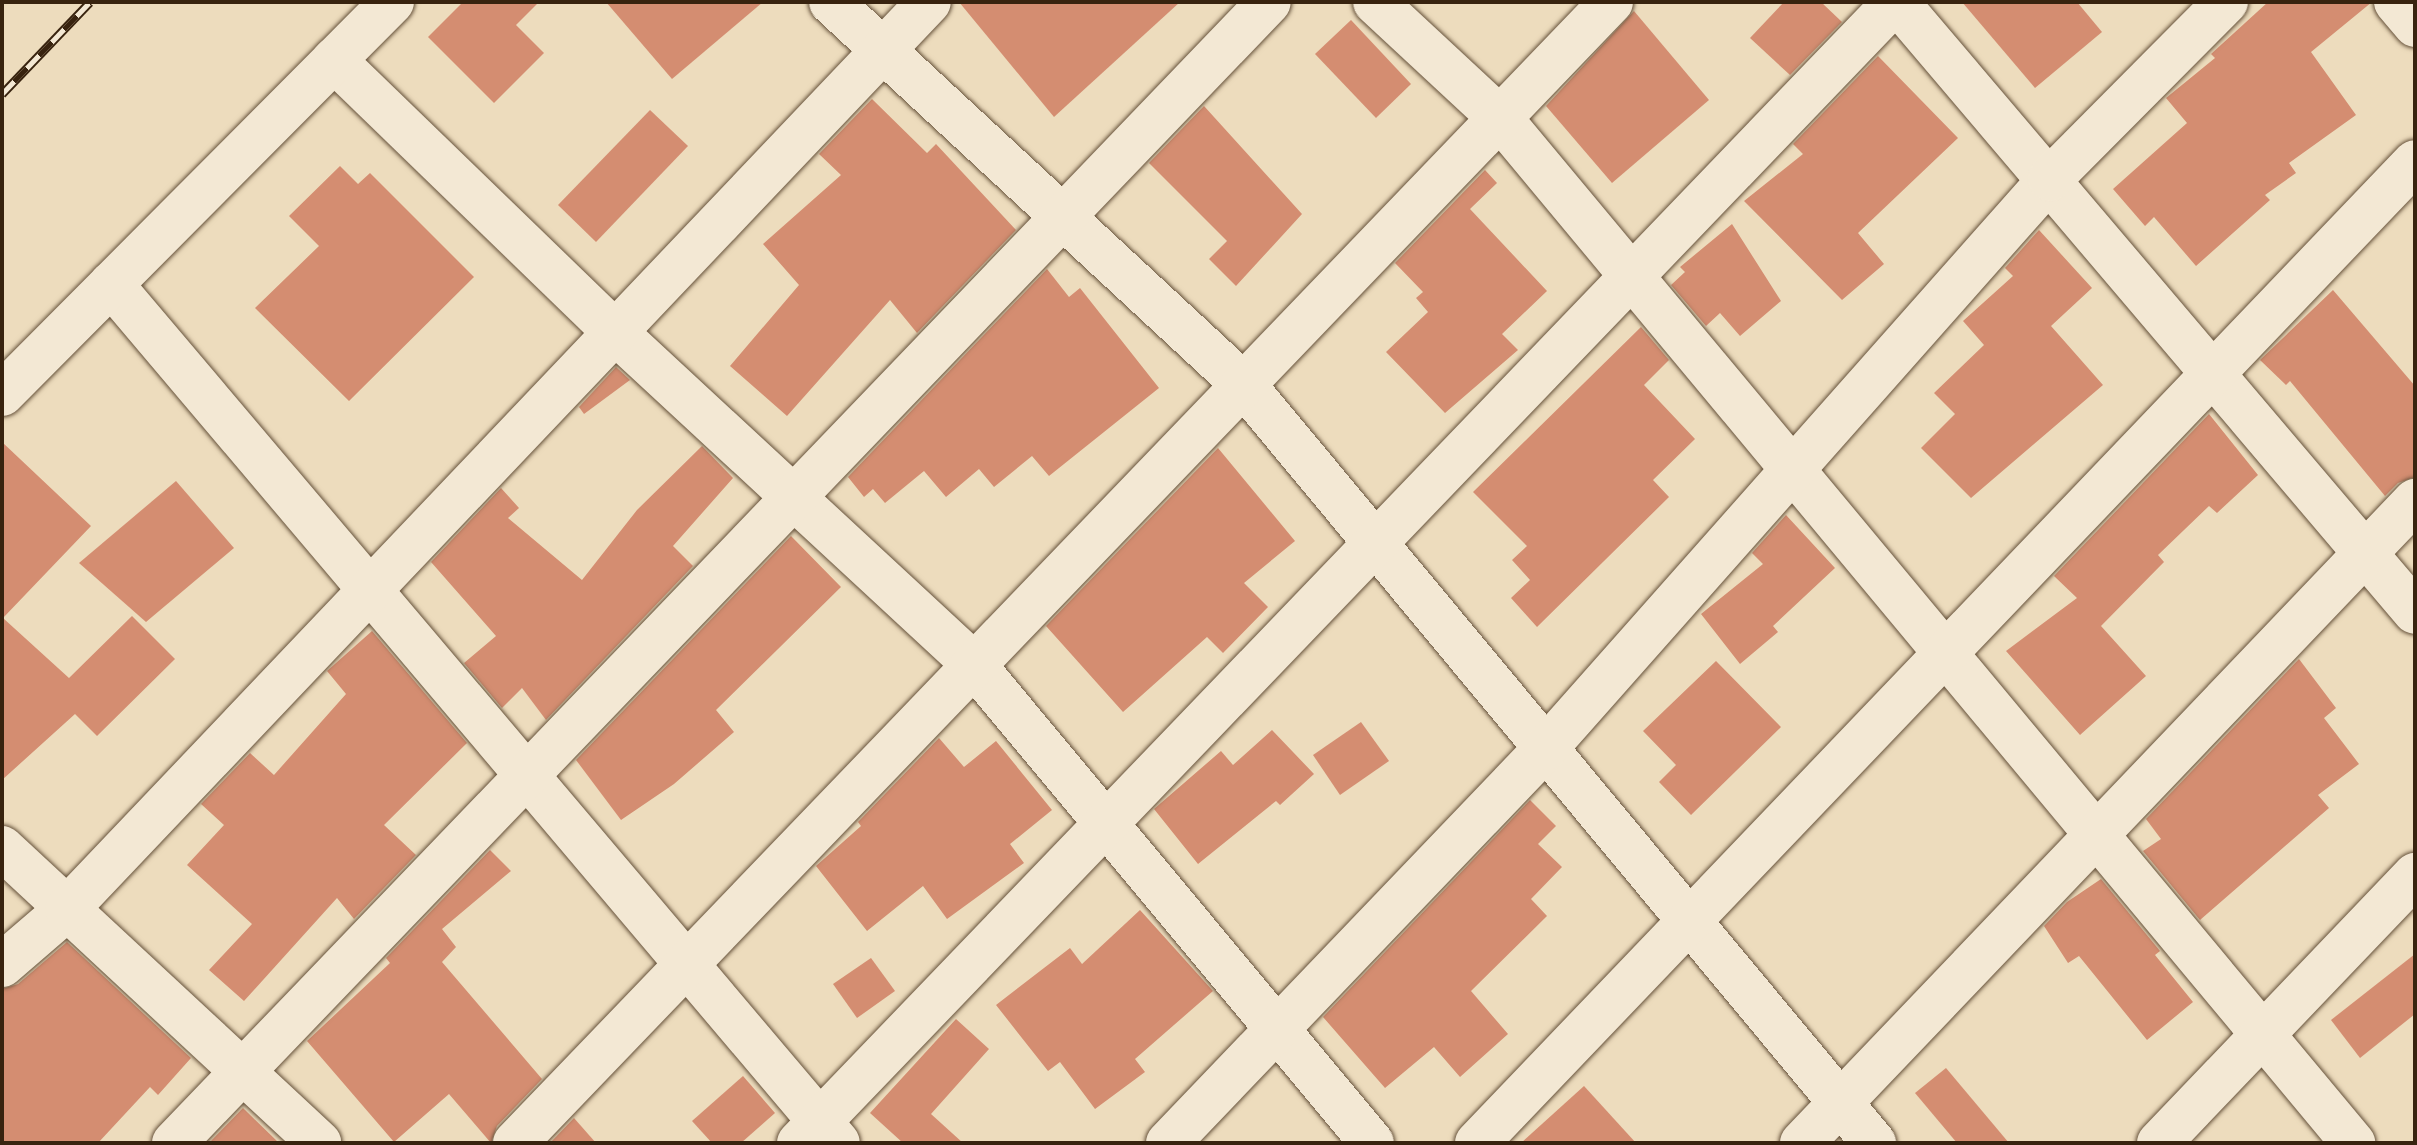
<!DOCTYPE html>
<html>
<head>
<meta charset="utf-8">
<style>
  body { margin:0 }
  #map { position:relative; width:2417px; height:1145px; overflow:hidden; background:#eddcbd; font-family:Alegreya,serif }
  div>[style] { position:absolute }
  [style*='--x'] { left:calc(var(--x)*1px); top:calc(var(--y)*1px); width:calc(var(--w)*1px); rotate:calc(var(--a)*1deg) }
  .building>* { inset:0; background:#d48d71 }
  .roads { filter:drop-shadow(0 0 2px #65513a) drop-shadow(0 0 2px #65513a) }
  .minor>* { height:44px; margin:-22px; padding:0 22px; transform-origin:22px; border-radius:22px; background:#f3e8d4 }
  .tertiary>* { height:44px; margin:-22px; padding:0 22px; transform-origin:22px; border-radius:22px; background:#f3e8d4 }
  .rail>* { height:9px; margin-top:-4.5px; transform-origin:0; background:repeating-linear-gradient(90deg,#f3e8d4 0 18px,#38230f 0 36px); box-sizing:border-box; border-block:2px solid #38230f }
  span { translate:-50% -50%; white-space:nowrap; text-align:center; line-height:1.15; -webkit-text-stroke:6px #f3e8d4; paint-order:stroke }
  .frame { position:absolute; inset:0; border:4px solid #38230f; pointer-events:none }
</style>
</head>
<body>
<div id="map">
  <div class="building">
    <i style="clip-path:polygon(463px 2px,539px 2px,516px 25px,544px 53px,494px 103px,428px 37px)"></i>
    <i style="clip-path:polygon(606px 2px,763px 2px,672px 79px)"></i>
    <i style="clip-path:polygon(959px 2px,1180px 2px,1054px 117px)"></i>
    <i style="clip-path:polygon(1784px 2px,1821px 2px,1842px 22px,1790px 75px,1750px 38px)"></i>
    <i style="clip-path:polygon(1962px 2px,2077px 2px,2102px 32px,2035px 88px)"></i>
    <i style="clip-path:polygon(2268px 2px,2372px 2px,2311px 52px,2356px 115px,2289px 163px,2296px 173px,2265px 195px,2270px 200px,2196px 266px,2154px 217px,2145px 226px,2113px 189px,2187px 123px,2166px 98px,2215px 58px,2211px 54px)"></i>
    <i style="clip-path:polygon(1634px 11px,1709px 100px,1612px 183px,1546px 106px)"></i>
    <i style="clip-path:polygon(1351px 20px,1411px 84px,1376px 118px,1315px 54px)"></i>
    <i style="clip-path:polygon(1878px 56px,1958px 138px,1858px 233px,1884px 264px,1842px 300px,1744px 201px,1803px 154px,1793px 144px)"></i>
    <i style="clip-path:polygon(872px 99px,927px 153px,936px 144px,1016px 230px,917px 333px,890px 300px,787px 416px,730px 366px,799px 285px,763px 244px,841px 175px,819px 154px)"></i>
    <i style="clip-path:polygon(1204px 106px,1302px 214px,1236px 286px,1209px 259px,1227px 241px,1149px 163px)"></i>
    <i style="clip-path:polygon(650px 110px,688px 146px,596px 242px,558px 205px)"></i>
    <i style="clip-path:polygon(340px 166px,358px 184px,370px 173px,474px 277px,349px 401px,255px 308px,319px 246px,289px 216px)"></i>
    <i style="clip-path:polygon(1485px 170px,1497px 183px,1470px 209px,1547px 291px,1502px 334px,1518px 350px,1445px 413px,1386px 352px,1428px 312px,1416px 298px,1423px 292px,1395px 263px)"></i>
    <i style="clip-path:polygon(1732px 224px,1781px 301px,1740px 336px,1720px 313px,1706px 326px,1671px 285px,1685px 272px,1680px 267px)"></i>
    <i style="clip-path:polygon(2039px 230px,2092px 288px,2051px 326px,2103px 385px,1971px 498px,1921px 448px,1955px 414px,1934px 393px,1984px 345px,1963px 321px,2013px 276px,2005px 268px)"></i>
    <i style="clip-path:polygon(1047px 269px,1069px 297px,1080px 288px,1159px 388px,1049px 476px,1032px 456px,994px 487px,979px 469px,946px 497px,924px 471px,885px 503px,873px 489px,864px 497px,848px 477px)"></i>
    <i style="clip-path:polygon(2333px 290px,2415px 386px,2415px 477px,2398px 483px,2385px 496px,2290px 381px,2286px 385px,2260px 360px)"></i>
    <i style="clip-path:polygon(1641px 327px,1669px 360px,1644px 385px,1695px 439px,1653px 480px,1669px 497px,1537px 627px,1511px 598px,1530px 580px,1512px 560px,1527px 546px,1473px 492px)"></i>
    <i style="clip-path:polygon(616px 367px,630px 380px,584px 414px,579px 407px)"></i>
    <i style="clip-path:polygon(2209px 414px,2258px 475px,2217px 513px,2209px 506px,2158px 555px,2164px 562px,2101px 626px,2146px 676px,2080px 735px,2006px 651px,2077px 598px,2054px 576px)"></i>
    <i style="clip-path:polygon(2px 442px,91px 526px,3px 618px,69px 678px,132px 616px,175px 659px,97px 736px,75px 714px,2px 780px)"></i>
    <i style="clip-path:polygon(702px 446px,733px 478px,673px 546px,693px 566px,546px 720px,522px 688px,502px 708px,464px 663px,496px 636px,431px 562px,501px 488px,519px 508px,508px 518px,582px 580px,637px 510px)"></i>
    <i style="clip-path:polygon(1218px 448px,1295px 541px,1244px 583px,1268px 607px,1223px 653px,1207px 637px,1123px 712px,1046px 626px)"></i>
    <i style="clip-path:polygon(176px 481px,234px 548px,146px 622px,79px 563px)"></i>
    <i style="clip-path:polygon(1786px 515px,1835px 568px,1773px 626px,1778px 632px,1740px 664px,1701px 614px,1763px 564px,1752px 553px)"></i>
    <i style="clip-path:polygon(791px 536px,841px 587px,716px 710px,734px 732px,674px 784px,621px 820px,576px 760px)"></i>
    <i style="clip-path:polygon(372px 631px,467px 743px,384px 825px,416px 855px,354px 919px,337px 898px,244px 1001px,209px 970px,252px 924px,187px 865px,224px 825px,201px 804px,250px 753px,274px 775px,346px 694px,327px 671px)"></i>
    <i style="clip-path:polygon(2299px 659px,2336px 708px,2324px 718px,2359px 764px,2318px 795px,2329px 808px,2200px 920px,2143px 851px,2161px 839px,2146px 819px)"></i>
    <i style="clip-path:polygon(1716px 661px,1781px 727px,1691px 815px,1659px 782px,1676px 765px,1643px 731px)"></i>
    <i style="clip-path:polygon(1361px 722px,1389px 761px,1340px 795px,1313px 755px)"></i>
    <i style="clip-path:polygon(1272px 730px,1314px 774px,1280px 805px,1276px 801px,1198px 864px,1154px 809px,1221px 751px,1233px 765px)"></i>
    <i style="clip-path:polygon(939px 738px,964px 767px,996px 741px,1052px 810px,1010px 844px,1024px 863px,947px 919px,923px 886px,867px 931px,816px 866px,861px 826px,858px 822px)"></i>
    <i style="clip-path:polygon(1530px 800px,1556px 826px,1538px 844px,1562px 867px,1531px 899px,1547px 916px,1471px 991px,1508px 1034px,1460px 1077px,1434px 1047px,1385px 1088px,1323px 1017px)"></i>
    <i style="clip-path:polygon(490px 850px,511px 871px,442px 929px,456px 947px,442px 962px,542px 1079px,497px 1126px,491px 1143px,449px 1094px,394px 1142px,307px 1041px,390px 963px,386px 958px)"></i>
    <i style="clip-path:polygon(2101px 879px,2160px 951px,2155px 955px,2193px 1002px,2147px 1040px,2079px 956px,2068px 963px,2044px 926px,2067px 902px)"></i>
    <i style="clip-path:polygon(1140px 910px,1213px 991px,1135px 1059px,1145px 1072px,1095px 1109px,1060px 1062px,1048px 1071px,996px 1005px,1070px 948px,1082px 964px)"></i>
    <i style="clip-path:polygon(67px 942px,191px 1058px,158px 1095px,150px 1087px,98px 1143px,2px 1143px,2px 989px,18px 984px)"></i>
    <i style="clip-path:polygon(2415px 954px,2415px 1014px,2360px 1058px,2331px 1020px)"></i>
    <i style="clip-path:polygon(871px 958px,895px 991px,857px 1018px,833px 984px)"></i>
    <i style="clip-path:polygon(956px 1019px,989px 1049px,931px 1114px,963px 1143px,903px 1143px,870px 1113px)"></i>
    <i style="clip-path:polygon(1946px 1068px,2009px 1143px,1957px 1143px,1915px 1093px)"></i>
    <i style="clip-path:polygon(743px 1076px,775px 1113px,741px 1143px,712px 1143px,692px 1121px)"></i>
    <i style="clip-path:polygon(1584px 1086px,1636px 1143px,1521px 1143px)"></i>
    <i style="clip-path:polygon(243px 1108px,279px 1143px,209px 1143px)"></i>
    <i style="clip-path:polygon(574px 1118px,596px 1143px,550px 1143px)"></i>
  </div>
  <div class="roads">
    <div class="minor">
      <i style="--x:831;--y:2;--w:563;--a:42.84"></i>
      <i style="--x:1244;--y:385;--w:986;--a:50.27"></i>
      <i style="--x:1375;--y:2;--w:171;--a:42.9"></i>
      <i style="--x:1500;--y:118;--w:1334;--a:50.23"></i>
      <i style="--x:1897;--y:2;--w:800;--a:49.66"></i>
      <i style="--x:2396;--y:2;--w:30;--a:50"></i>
      <i style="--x:334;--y:60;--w:391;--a:44.1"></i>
      <i style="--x:615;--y:332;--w:490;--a:42.8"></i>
      <i style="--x:974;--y:665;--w:622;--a:50.22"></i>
      <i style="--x:111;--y:284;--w:1125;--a:49.76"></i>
      <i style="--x:2;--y:394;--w:553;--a:-45.15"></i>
      <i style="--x:2;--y:848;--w:433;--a:42.9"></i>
      <i style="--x:2;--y:965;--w:86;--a:-40.7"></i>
      <i style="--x:67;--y:909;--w:1251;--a:-46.46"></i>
      <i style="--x:174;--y:1143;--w:1581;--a:-46.18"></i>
      <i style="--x:515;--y:1143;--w:1582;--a:-46.15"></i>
      <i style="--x:799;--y:1143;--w:1582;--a:-46.15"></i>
      <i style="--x:1168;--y:1143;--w:547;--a:-46.26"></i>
      <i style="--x:1546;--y:748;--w:760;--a:-48.47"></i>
      <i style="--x:2050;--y:179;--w:250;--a:-45.2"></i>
      <i style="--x:1477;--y:1143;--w:1357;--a:-46.28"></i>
      <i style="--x:1802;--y:1143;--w:888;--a:-46.32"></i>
    </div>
    <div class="tertiary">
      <i style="--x:2159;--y:1143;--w:371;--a:-46.3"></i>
    </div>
  </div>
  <div class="rail">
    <i style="--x:2;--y:94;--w:127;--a:-46.3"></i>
  </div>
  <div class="frame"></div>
</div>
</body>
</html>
